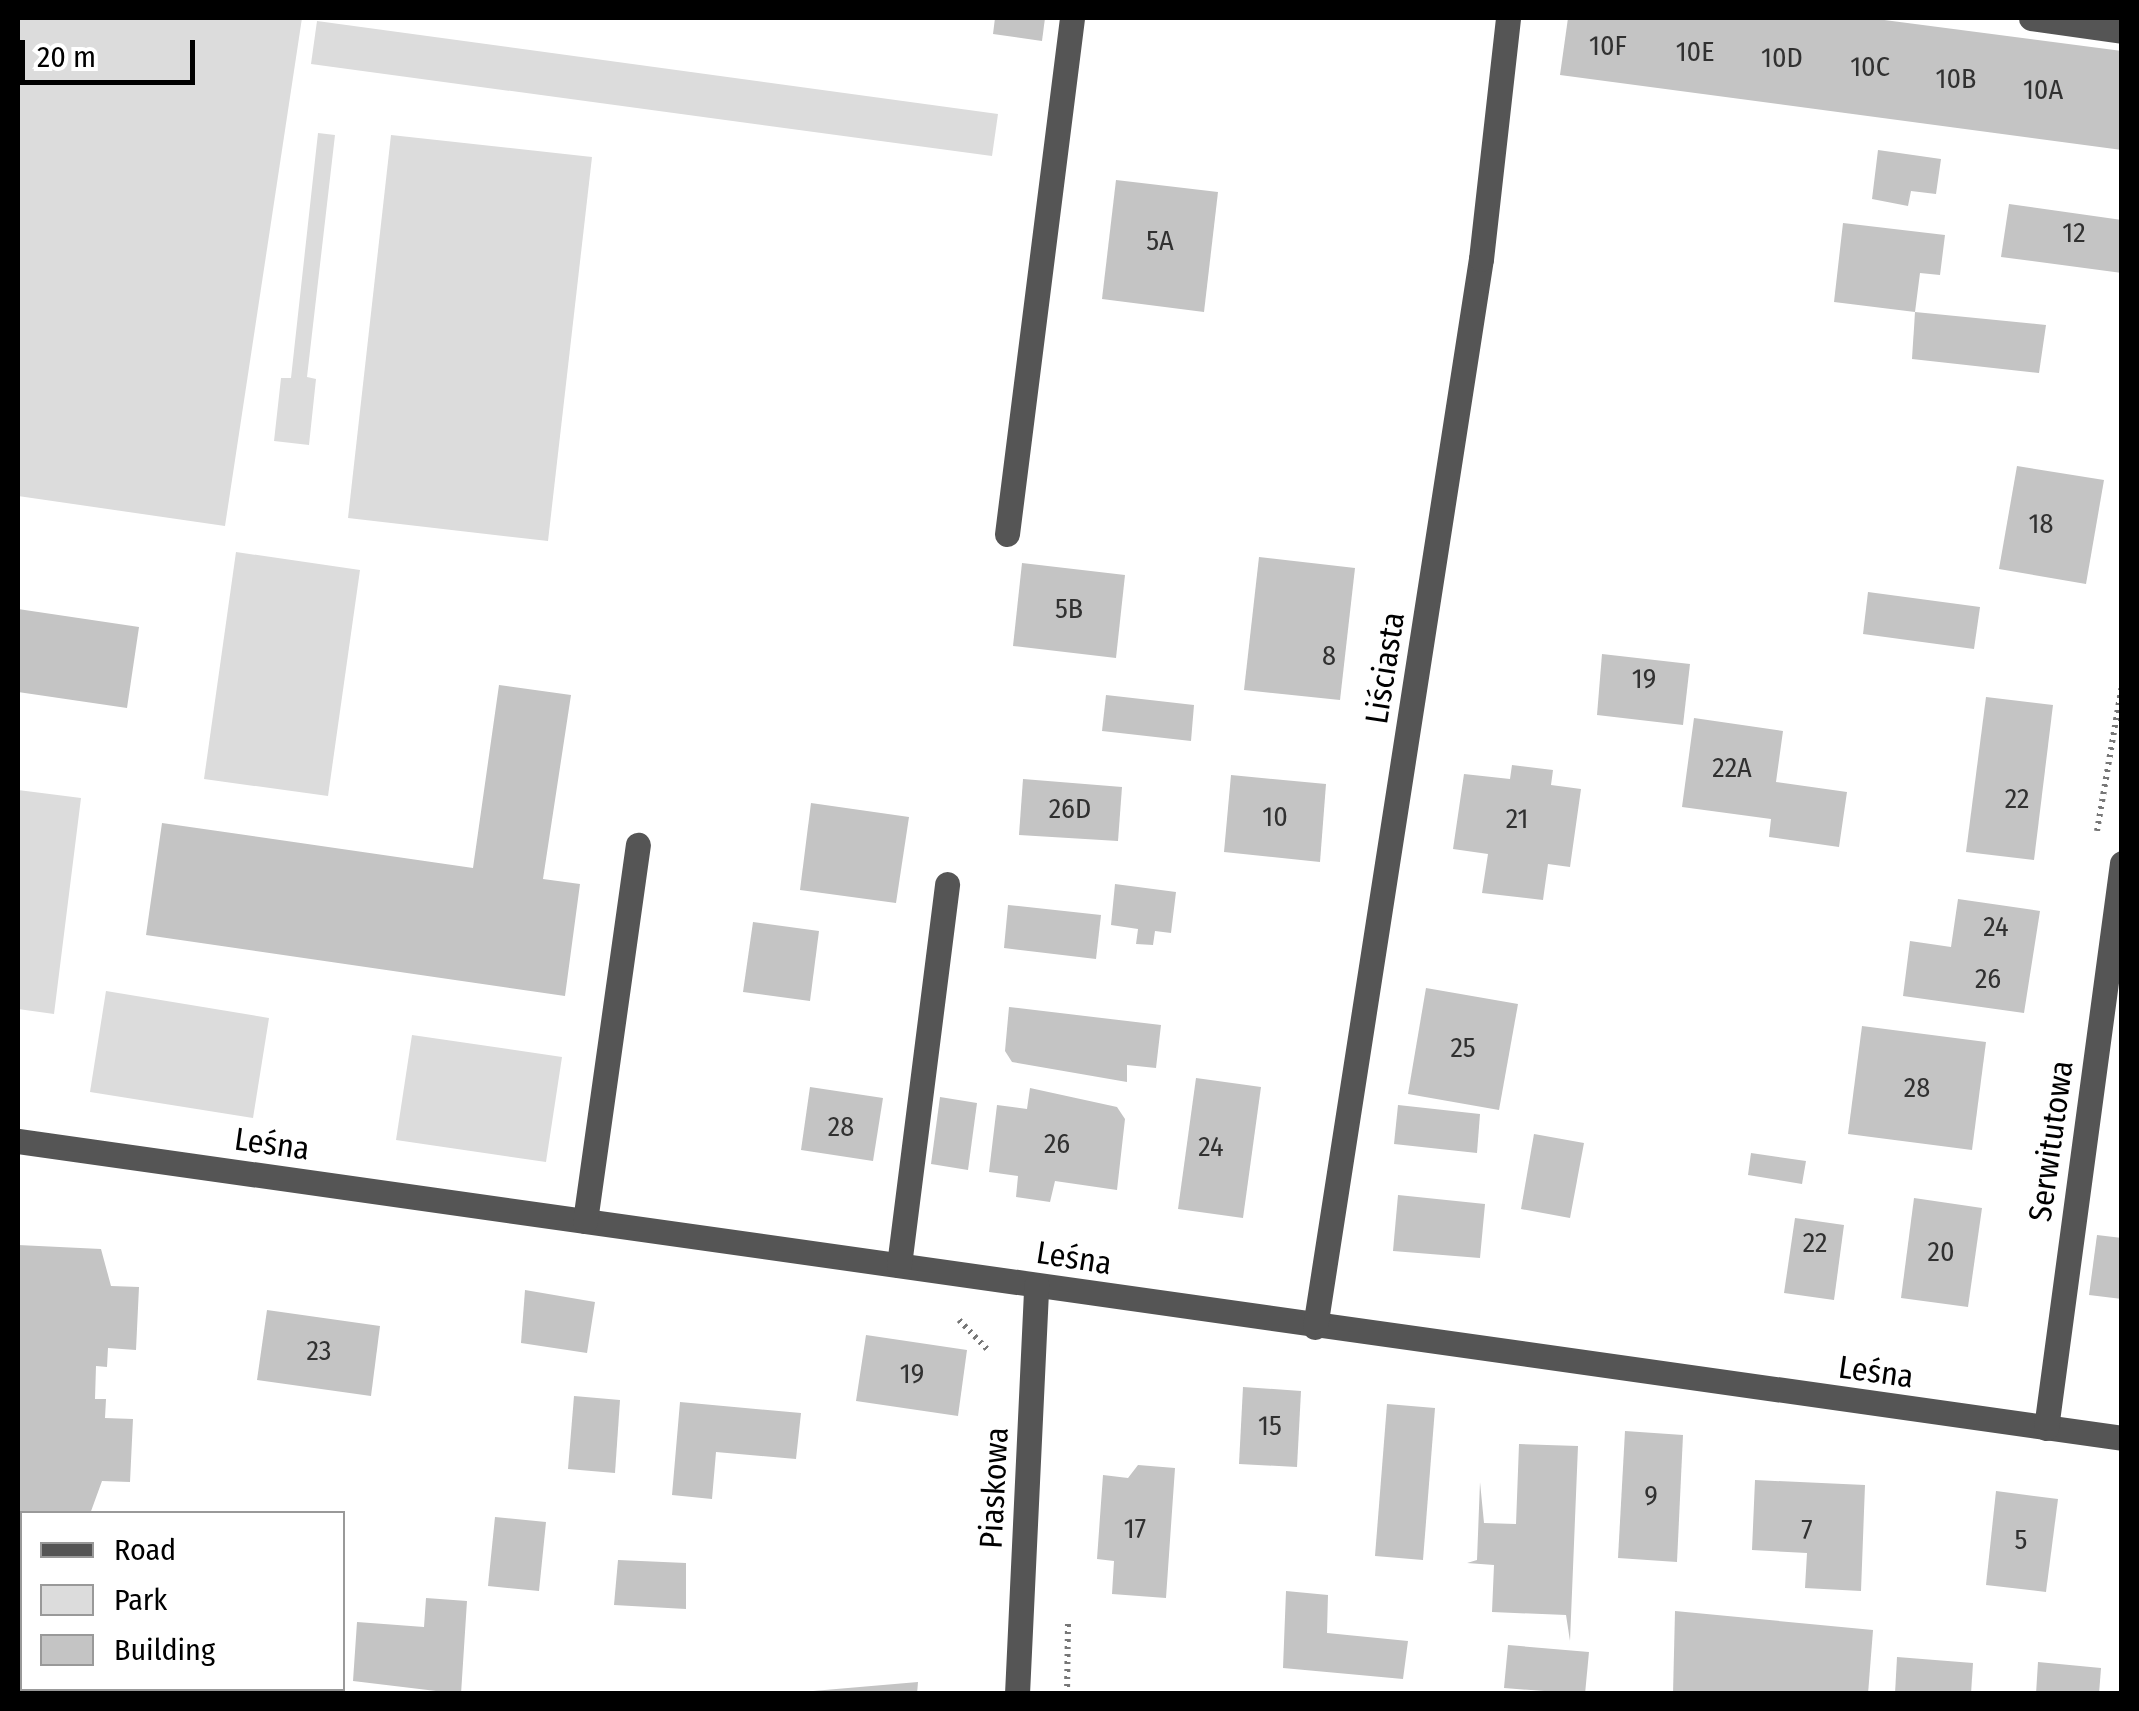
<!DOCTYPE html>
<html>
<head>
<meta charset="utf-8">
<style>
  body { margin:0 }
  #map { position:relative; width:2139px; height:1711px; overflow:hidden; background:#fff; font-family:"Fira Sans Condensed",sans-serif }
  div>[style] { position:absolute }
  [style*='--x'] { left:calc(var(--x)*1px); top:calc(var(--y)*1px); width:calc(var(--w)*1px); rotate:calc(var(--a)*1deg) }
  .green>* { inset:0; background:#dcdcdc }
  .building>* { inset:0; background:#c4c4c4 }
  .path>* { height:6px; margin-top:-3px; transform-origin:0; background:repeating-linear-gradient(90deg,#777 0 2.5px,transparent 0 7.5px) }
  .minor>* { height:25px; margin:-12.5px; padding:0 12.5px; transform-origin:12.5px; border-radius:12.5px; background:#555 }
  span { translate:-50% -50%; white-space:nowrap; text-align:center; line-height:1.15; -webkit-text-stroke:8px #fff; paint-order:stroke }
  .number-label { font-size:28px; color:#313131 }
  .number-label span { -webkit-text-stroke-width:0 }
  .street-label { font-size:32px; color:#000 }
  .frame { position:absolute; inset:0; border:20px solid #000; pointer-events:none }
  .legend { position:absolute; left:20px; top:1511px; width:325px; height:180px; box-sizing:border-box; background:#fff; border:2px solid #999; margin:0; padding:12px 18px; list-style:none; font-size:30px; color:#000 }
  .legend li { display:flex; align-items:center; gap:20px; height:50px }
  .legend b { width:50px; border:2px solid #999 }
  .scale { position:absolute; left:20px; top:40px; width:175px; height:45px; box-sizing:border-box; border:5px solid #000; border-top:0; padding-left:12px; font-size:30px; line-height:35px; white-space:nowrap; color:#000; -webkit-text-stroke:8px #fff; paint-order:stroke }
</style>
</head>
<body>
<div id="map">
  <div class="green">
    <i style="clip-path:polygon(18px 18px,302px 18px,225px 526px,18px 496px)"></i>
    <i style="clip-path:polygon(317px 21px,998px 114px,992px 156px,311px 64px)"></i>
    <i style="clip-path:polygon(318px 133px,335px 135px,307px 377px,316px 379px,309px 445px,274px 441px,281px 378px,291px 378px)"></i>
    <i style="clip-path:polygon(391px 135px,592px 157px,548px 541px,348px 518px)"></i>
    <i style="clip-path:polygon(236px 552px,360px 570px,328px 796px,204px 779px)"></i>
    <i style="clip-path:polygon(18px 790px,81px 798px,54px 1014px,18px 1009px)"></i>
    <i style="clip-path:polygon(106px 991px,269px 1018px,253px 1118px,90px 1092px)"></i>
    <i style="clip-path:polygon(412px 1035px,562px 1057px,546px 1162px,396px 1140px)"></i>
  </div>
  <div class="building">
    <i style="clip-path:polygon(995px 18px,1045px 18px,1042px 41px,993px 34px)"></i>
    <i style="clip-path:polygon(1568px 18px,1869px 18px,2122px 51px,2122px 150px,1560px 75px)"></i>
    <i style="clip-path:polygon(1878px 150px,1941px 159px,1936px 194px,1911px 191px,1908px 206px,1872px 199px)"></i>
    <i style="clip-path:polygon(1116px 180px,1218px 192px,1204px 312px,1102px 299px)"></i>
    <i style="clip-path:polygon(2009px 204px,2122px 220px,2122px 273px,2001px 257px)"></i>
    <i style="clip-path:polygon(1843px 223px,1945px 235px,1940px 275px,1920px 273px,1915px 312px,1834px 302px)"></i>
    <i style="clip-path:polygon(1915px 312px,2046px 325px,2039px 373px,1912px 359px)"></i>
    <i style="clip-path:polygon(2017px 466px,2104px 480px,2086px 584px,1999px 569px)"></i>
    <i style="clip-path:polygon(1259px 557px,1355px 568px,1340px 700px,1244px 690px)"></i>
    <i style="clip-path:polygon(1022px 563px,1125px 575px,1116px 658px,1013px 646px)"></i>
    <i style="clip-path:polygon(1868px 592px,1980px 607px,1974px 649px,1863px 634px)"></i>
    <i style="clip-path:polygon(18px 609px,139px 627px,127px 708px,18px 692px)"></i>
    <i style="clip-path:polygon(1602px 654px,1690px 664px,1683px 725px,1597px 715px)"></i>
    <i style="clip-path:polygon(499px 685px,571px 695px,543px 879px,580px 884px,565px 996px,146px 935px,162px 823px,473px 868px)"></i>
    <i style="clip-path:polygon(1106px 695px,1194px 705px,1191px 741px,1102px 731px)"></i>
    <i style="clip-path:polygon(1986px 697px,2053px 705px,2034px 860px,1966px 852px)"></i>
    <i style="clip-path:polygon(1694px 718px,1783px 731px,1776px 782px,1847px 792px,1839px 847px,1769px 837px,1771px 819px,1682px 807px)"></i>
    <i style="clip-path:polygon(1512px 765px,1553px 770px,1551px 785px,1581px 789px,1570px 867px,1548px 864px,1543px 900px,1482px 893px,1488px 854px,1453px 849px,1464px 774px,1510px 779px)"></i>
    <i style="clip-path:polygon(1231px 775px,1326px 784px,1320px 862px,1224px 852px)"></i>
    <i style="clip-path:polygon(1023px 779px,1122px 787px,1118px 841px,1019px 835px)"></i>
    <i style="clip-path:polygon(811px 803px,909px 817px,896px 903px,800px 890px)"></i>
    <i style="clip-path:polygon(1115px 884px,1176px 892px,1171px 933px,1155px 931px,1153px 945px,1136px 944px,1138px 929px,1111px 925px)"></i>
    <i style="clip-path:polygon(1958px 899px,2040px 911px,2024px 1013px,1903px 996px,1910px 941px,1951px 947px)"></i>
    <i style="clip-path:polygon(1008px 905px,1101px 915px,1096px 959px,1004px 948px)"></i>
    <i style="clip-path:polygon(753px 922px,819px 931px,810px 1001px,743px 992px)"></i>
    <i style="clip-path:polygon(1426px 988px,1518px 1004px,1499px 1110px,1408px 1094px)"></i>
    <i style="clip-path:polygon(1009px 1007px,1161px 1025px,1156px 1068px,1127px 1065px,1127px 1082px,1012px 1062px,1005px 1051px)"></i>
    <i style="clip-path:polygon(1862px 1026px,1986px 1042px,1972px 1150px,1848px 1134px)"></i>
    <i style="clip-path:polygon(1196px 1078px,1261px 1087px,1243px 1218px,1178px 1209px)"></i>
    <i style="clip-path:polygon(810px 1087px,883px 1098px,873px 1161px,801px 1150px)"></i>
    <i style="clip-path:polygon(1030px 1088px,1117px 1107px,1125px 1119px,1117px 1190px,1055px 1181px,1050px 1202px,1016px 1197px,1018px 1176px,989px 1172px,997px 1105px,1027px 1109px)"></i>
    <i style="clip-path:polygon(940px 1097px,977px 1103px,968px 1170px,931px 1164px)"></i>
    <i style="clip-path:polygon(1398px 1105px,1480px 1114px,1477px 1153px,1394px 1144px)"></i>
    <i style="clip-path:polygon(1534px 1134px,1584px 1143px,1570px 1218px,1521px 1209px)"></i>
    <i style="clip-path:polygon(1751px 1153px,1806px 1161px,1802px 1184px,1748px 1175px)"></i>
    <i style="clip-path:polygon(1398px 1195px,1485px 1204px,1480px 1258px,1393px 1251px)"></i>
    <i style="clip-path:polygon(1914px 1198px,1982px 1208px,1968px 1307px,1901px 1298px)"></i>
    <i style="clip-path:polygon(1795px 1218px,1844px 1225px,1834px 1300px,1784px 1293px)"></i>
    <i style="clip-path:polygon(2097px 1235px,2122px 1238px,2122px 1299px,2089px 1295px)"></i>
    <i style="clip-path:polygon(18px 1245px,101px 1249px,111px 1286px,139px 1287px,136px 1350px,108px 1348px,107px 1367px,96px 1366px,95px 1399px,106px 1399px,105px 1418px,133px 1419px,130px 1482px,102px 1481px,90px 1514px,18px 1513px)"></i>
    <i style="clip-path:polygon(525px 1290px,595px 1302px,587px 1353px,521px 1343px)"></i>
    <i style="clip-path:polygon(267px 1310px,380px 1326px,371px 1396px,257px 1380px)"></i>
    <i style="clip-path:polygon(866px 1335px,967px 1350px,958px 1416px,856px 1401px)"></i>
    <i style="clip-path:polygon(1243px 1387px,1301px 1391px,1297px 1467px,1239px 1464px)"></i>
    <i style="clip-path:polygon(574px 1396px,620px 1400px,615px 1473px,568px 1469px)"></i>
    <i style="clip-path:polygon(680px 1402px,801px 1413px,796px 1459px,716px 1452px,712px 1499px,672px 1495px)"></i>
    <i style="clip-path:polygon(1387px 1404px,1435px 1408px,1423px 1560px,1375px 1556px)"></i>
    <i style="clip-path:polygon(1625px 1431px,1683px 1435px,1677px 1562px,1618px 1558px)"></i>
    <i style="clip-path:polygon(1519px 1444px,1578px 1446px,1570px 1641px,1566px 1615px,1492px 1612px,1494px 1565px,1467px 1563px,1477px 1560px,1480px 1482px,1484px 1523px,1516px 1524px)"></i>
    <i style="clip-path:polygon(1138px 1465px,1175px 1468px,1166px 1598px,1112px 1594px,1114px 1561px,1097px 1559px,1103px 1475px,1128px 1478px)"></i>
    <i style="clip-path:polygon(1755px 1480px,1865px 1485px,1861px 1591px,1805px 1588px,1807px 1553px,1752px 1550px)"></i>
    <i style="clip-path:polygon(1996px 1491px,2058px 1499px,2046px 1592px,1986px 1585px)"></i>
    <i style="clip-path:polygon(495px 1517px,546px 1522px,539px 1591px,488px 1586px)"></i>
    <i style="clip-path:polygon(618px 1560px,686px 1563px,686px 1609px,614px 1605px)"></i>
    <i style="clip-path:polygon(1286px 1591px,1328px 1595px,1327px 1633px,1408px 1641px,1403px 1679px,1283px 1668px)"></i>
    <i style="clip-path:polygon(426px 1598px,467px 1601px,461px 1694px,353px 1681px,357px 1622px,424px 1627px)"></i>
    <i style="clip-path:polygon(1675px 1611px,1873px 1630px,1868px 1694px,1673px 1694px)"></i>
    <i style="clip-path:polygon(1508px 1645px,1589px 1652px,1585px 1694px,1504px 1688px)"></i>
    <i style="clip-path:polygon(1897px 1657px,1973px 1663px,1971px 1694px,1895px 1694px)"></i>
    <i style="clip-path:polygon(2038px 1662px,2101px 1668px,2099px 1694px,2036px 1694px)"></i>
    <i style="clip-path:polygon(918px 1682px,917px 1694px,813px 1694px,813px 1691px)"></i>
    <i style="clip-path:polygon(194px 1688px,252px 1688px,194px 1694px)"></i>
  </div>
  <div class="path">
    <i style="--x:2097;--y:831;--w:149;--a:-80.3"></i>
    <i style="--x:959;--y:1320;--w:42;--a:46"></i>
    <i style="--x:1067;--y:1694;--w:70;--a:-89.2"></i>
  </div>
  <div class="minor">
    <i style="--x:2031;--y:18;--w:92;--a:8.1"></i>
    <i style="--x:1007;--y:534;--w:520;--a:-82.82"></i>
    <i style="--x:18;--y:1141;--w:2125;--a:8.03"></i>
    <i style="--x:585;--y:1221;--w:380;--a:-82"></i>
    <i style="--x:899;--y:1265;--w:384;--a:-82.8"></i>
    <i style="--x:1315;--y:1327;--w:1081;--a:-81.17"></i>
    <i style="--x:1481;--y:259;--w:243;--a:-83.6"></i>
    <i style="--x:2046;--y:1428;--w:570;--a:-82.34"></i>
    <i style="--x:1017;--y:1694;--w:409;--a:-87.3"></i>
  </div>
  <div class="number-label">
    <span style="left:1608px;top:46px">10F</span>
    <span style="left:1695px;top:52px">10E</span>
    <span style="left:1782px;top:58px">10D</span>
    <span style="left:1870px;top:67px">10C</span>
    <span style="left:1956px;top:79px">10B</span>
    <span style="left:2043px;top:90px">10A</span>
    <span style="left:2074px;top:233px">12</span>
    <span style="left:1160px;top:241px">5A</span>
    <span style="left:2041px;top:524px">18</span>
    <span style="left:1069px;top:609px">5B</span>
    <span style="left:1329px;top:656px">8</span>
    <span style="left:1644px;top:679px">19</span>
    <span style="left:1732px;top:768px">22A</span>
    <span style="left:2017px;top:799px">22</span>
    <span style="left:1070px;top:809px">26D</span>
    <span style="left:1275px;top:817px">10</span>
    <span style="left:1517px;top:819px">21</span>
    <span style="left:1996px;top:927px">24</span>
    <span style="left:1988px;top:979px">26</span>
    <span style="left:1463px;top:1048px">25</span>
    <span style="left:1917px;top:1088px">28</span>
    <span style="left:841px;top:1127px">28</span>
    <span style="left:1057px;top:1144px">26</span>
    <span style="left:1211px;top:1147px">24</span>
    <span style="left:1815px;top:1243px">22</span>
    <span style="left:1941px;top:1252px">20</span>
    <span style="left:319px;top:1351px">23</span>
    <span style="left:912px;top:1374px">19</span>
    <span style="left:1270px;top:1426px">15</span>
    <span style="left:1651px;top:1496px">9</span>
    <span style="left:1135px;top:1529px">17</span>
    <span style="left:1807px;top:1530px">7</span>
    <span style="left:2021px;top:1540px">5</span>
  </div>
  <div class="street-label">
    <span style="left:1385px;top:668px;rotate:-81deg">Liściasta</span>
    <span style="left:2051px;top:1141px;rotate:-82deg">Serwitutowa</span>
    <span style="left:272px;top:1144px;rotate:8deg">Leśna</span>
    <span style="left:1074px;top:1258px;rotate:9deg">Leśna</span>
    <span style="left:1876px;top:1372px;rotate:8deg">Leśna</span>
    <span style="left:994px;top:1488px;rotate:-87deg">Piaskowa</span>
  </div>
  <div class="frame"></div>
  <ul class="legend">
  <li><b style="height:12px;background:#555"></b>Road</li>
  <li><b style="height:28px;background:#dcdcdc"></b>Park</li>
  <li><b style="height:28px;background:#c4c4c4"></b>Building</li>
  </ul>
  <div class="scale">20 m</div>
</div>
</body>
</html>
